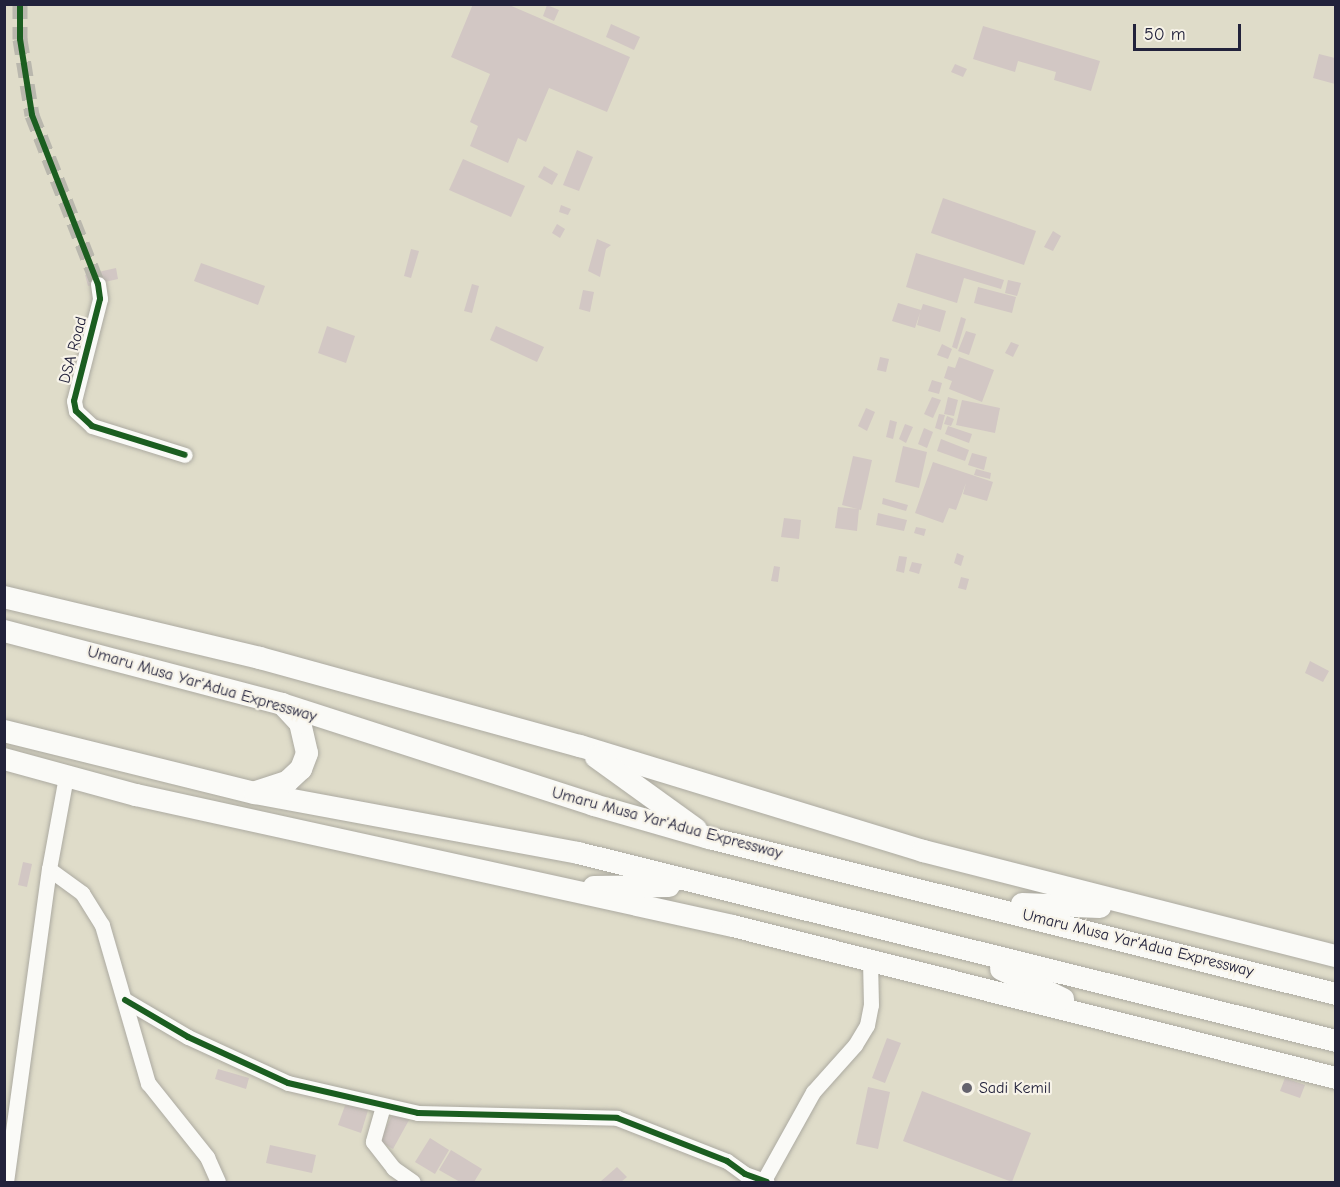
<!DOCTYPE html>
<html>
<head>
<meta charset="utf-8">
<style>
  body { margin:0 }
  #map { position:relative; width:1340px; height:1187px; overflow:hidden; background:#dfdcc9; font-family:"Comic Neue",sans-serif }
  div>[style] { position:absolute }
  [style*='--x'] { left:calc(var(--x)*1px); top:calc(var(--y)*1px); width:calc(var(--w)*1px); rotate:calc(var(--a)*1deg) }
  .building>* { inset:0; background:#d2c7c4 }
  .minor-tunnel>* { height:15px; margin-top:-7.5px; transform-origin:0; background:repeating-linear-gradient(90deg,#b9b7ad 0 15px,transparent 0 23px) }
  .roads { filter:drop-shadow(0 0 2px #acaaa1) drop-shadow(0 0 2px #acaaa1) }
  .minor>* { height:15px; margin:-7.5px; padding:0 7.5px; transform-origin:7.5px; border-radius:7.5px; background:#fafaf7 }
  .highway>* { height:22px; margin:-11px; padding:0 11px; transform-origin:11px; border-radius:11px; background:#fafaf7 }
  .cycleway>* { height:6px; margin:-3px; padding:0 3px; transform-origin:3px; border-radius:3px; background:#1b5e20 }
  .dots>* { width:16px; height:16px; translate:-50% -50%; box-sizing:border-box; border:3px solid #f7f3e8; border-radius:50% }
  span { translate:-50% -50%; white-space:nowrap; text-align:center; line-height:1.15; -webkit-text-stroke:4.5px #f7f3e8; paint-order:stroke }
  .street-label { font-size:16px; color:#22223b }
  .poi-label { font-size:16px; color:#22223b }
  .left { translate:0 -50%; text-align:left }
  .frame { position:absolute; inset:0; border:6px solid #22223b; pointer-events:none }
  .scale { position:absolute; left:1133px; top:24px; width:108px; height:27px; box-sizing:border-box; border:3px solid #22223b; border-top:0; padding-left:8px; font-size:18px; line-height:21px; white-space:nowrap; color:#22223b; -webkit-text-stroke:4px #f7f3e8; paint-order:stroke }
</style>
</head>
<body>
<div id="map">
  <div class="building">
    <i style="clip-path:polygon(473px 4px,507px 4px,630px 57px,607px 112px,549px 88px,526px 142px,518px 138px,508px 163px,470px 146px,478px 126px,470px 122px,490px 74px,451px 57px)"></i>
    <i style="clip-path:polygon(547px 5px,559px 10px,554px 21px,543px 16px)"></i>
    <i style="clip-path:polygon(611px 24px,640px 37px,634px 50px,606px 37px)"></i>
    <i style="clip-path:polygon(983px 26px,1100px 61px,1091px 91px,1054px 80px,1056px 72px,1018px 61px,1015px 72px,973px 59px)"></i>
    <i style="clip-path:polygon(1319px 54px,1335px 58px,1335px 84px,1313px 78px)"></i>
    <i style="clip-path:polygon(955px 64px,967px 69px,963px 77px,951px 72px)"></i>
    <i style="clip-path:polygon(577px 150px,593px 157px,579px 191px,563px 185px)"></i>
    <i style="clip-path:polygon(463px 159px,525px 186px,511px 217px,449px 190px)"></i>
    <i style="clip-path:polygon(544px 166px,558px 174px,552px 185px,538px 177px)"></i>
    <i style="clip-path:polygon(943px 198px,1036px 231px,1024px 265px,931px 233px)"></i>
    <i style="clip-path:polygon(561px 205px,571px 209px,568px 215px,559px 212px)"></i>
    <i style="clip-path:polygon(557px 224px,565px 229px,560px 238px,552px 233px)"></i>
    <i style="clip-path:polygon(1053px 231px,1061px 236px,1053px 251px,1044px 247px)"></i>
    <i style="clip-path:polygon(597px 239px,611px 245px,606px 249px,600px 277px,588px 271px)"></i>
    <i style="clip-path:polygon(411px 249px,419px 251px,411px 278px,404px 276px)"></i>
    <i style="clip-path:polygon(916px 253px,1004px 280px,1001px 289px,964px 278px,957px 303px,906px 287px)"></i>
    <i style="clip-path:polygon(201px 263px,265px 286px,258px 305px,194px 281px)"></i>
    <i style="clip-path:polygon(116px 268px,118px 279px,88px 286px,85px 275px)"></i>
    <i style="clip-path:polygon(1008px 280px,1021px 283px,1017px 296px,1005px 293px)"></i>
    <i style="clip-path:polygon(472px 284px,479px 286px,472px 313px,464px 311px)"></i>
    <i style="clip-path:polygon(978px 287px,1016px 297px,1012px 313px,974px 303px)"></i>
    <i style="clip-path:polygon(583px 290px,594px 292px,590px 312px,579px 309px)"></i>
    <i style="clip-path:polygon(898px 303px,921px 310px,923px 304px,946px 311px,940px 332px,917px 325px,920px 313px,915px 328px,892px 321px)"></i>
    <i style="clip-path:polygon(961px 317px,966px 319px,957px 349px,952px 347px)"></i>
    <i style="clip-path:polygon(327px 326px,355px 336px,346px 363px,318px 353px)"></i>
    <i style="clip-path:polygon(496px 326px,544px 347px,537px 362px,490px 340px)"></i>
    <i style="clip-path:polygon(966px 331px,976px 334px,969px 355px,958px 351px)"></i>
    <i style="clip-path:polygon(1011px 342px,1019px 345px,1013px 357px,1005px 353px)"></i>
    <i style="clip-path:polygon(942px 344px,952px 349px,948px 359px,937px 355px)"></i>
    <i style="clip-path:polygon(880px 357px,889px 359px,886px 372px,877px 370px)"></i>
    <i style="clip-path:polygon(959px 357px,994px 370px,982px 402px,949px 389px,952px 381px,944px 378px,948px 366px,955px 368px)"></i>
    <i style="clip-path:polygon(932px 380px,942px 383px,939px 394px,928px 391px)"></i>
    <i style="clip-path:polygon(932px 397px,941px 400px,933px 418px,924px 414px)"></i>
    <i style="clip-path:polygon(948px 397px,958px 400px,954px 416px,944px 414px)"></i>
    <i style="clip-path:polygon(962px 400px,1000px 408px,995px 433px,956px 425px)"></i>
    <i style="clip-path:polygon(866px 408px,875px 412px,867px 431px,858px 426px)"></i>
    <i style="clip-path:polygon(939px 414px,945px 415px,941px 430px,935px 428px)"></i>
    <i style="clip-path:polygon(947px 416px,954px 419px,951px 426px,944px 424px)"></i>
    <i style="clip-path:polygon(890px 420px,897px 422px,893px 439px,886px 437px)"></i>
    <i style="clip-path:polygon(905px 424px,913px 427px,906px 443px,899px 439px)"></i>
    <i style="clip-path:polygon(948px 426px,972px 434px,969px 443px,945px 434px)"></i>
    <i style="clip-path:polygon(924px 428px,933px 432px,927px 448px,918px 444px)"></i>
    <i style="clip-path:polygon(941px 439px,969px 450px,965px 461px,937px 451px)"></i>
    <i style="clip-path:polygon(903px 446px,927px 452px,919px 488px,895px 482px)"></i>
    <i style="clip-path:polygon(972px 453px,987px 457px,984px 470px,968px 465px)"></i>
    <i style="clip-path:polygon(853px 456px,872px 460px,861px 510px,842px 505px)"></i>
    <i style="clip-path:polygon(933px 462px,993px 482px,987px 501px,963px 494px,966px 483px,956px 510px,949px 508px,943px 523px,915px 513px)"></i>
    <i style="clip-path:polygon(976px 469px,991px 473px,990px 479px,974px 475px)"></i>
    <i style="clip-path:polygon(883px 498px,908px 505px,906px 511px,882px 504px)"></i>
    <i style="clip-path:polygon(838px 507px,859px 509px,857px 531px,835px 528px)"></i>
    <i style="clip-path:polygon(878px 513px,907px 520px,904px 531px,876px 525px)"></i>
    <i style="clip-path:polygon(784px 518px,801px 520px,799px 539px,781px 537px)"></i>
    <i style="clip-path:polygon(916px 527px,926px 529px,924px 536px,914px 533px)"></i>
    <i style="clip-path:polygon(957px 553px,964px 556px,961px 566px,954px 563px)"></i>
    <i style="clip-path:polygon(899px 556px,907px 557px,904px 573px,896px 571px)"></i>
    <i style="clip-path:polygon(912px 562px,922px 564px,919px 574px,909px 571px)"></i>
    <i style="clip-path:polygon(774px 566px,780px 567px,778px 582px,771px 581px)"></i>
    <i style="clip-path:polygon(961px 577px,969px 579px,966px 590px,958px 588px)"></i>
    <i style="clip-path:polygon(1310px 661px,1329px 671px,1323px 682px,1305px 673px)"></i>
    <i style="clip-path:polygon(23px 862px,32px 864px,27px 887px,18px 885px)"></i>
    <i style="clip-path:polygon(887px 1038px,901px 1043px,885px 1083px,872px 1078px)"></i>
    <i style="clip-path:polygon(218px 1069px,249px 1078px,246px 1089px,215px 1079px)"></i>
    <i style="clip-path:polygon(1285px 1078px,1305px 1085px,1300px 1098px,1280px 1091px)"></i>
    <i style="clip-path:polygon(868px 1087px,890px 1092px,878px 1149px,856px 1144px)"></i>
    <i style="clip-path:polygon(922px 1091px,1031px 1133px,1012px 1182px,903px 1141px)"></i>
    <i style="clip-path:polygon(347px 1100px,369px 1107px,361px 1133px,338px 1125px)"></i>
    <i style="clip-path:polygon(394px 1112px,409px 1120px,393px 1149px,379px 1141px)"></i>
    <i style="clip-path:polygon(430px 1138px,449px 1150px,435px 1174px,415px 1162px)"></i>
    <i style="clip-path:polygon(270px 1145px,316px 1155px,312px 1173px,266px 1163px)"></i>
    <i style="clip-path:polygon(451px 1150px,482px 1169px,474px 1182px,460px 1182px,439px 1170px)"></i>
    <i style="clip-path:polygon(617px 1167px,627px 1177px,621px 1182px,600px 1182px)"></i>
  </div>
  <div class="minor-tunnel">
    <i style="--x:20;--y:4;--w:35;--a:90"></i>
    <i style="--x:20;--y:39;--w:77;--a:81"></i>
    <i style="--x:32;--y:115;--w:181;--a:68.7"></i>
  </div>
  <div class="roads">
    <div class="minor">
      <i style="--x:98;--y:284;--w:15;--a:82"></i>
      <i style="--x:100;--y:299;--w:105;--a:104.3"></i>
      <i style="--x:74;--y:401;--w:10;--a:79"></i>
      <i style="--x:76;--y:411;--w:22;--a:43"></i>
      <i style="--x:92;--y:426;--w:97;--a:17.3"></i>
      <i style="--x:49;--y:869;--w:41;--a:36"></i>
      <i style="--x:82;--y:893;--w:38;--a:58"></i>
      <i style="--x:102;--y:925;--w:165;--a:73.8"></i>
      <i style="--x:148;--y:1083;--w:95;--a:51.4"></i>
      <i style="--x:207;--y:1157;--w:27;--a:66"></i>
      <i style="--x:125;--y:1000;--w:73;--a:30.4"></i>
      <i style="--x:188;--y:1037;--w:110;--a:24.7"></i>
      <i style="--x:288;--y:1083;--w:133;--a:13"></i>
      <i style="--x:418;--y:1113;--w:199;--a:1.4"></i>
      <i style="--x:617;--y:1118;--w:118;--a:21.4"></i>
      <i style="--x:727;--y:1161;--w:22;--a:36"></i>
      <i style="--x:745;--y:1174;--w:23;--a:20"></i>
      <i style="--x:383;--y:1106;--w:37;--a:106"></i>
      <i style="--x:373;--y:1142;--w:33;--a:52"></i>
      <i style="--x:393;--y:1168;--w:24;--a:35"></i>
      <i style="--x:764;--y:1180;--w:101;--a:-60.9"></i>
      <i style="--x:813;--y:1092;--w:63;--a:-48.2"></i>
      <i style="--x:855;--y:1045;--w:23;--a:-59"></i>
      <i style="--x:867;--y:1025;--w:20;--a:-79"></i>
      <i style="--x:871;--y:1005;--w:44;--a:-91.3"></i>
      <i style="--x:6;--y:1182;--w:316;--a:-82.2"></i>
      <i style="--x:49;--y:869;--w:95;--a:-79.6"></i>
    </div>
    <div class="highway">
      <i style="--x:4;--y:597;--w:263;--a:13.4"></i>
      <i style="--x:260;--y:658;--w:332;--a:15.4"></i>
      <i style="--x:580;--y:746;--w:359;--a:17"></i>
      <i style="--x:923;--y:851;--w:426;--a:14.3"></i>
      <i style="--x:4;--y:631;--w:287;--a:14.7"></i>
      <i style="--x:282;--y:704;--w:328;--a:17.9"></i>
      <i style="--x:594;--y:805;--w:120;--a:16"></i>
      <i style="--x:709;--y:838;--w:646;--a:13.97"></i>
      <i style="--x:4;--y:731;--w:259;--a:13.9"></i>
      <i style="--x:255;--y:793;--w:329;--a:10.5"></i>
      <i style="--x:578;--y:853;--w:781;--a:13.93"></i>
      <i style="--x:596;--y:757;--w:123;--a:35.8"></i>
      <i style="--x:4;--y:759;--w:137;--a:15.3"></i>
      <i style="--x:136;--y:795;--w:611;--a:12.38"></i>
      <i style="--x:733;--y:926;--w:622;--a:14.15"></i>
      <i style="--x:256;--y:792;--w:33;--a:-18"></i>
      <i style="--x:287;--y:782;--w:19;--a:-43"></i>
      <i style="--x:301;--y:769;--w:17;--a:-69"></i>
      <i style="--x:307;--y:753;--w:31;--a:-103"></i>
      <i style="--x:300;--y:723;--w:26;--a:-133"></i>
      <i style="--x:594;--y:887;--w:75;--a:-0.8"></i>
      <i style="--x:1022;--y:904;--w:78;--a:2.2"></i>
      <i style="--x:1001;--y:969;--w:69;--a:25.8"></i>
    </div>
  </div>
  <div class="cycleway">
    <i style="--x:20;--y:4;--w:35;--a:90"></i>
    <i style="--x:20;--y:39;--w:77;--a:81"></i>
    <i style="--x:32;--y:115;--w:181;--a:68.7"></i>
    <i style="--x:98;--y:284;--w:15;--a:82"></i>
    <i style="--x:100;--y:299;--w:105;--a:104.3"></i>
    <i style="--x:74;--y:401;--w:10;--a:79"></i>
    <i style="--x:76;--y:411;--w:22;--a:43"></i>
    <i style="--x:92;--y:426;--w:97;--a:17.3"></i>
    <i style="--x:125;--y:1000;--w:73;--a:30.4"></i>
    <i style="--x:188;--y:1037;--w:110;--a:24.7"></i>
    <i style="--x:288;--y:1083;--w:133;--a:13"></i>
    <i style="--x:418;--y:1113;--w:199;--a:1.4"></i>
    <i style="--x:617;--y:1118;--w:118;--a:21.4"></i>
    <i style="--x:727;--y:1161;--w:22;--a:36"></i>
    <i style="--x:745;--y:1174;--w:23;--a:20"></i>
  </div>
  <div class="dots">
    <i style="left:967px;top:1088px;background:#64636d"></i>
  </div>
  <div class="street-label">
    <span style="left:73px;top:350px;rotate:-75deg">DSA Road</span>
    <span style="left:202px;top:684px;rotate:16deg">Umaru Musa Yar'Adua Expressway</span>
    <span style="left:667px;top:823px;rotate:15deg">Umaru Musa Yar'Adua Expressway</span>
    <span style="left:1138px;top:943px;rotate:14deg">Umaru Musa Yar'Adua Expressway</span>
  </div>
  <div class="poi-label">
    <span class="left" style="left:979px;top:1088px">Sadi Kemil</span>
  </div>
  <div class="frame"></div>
  <div class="scale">50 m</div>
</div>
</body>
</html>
